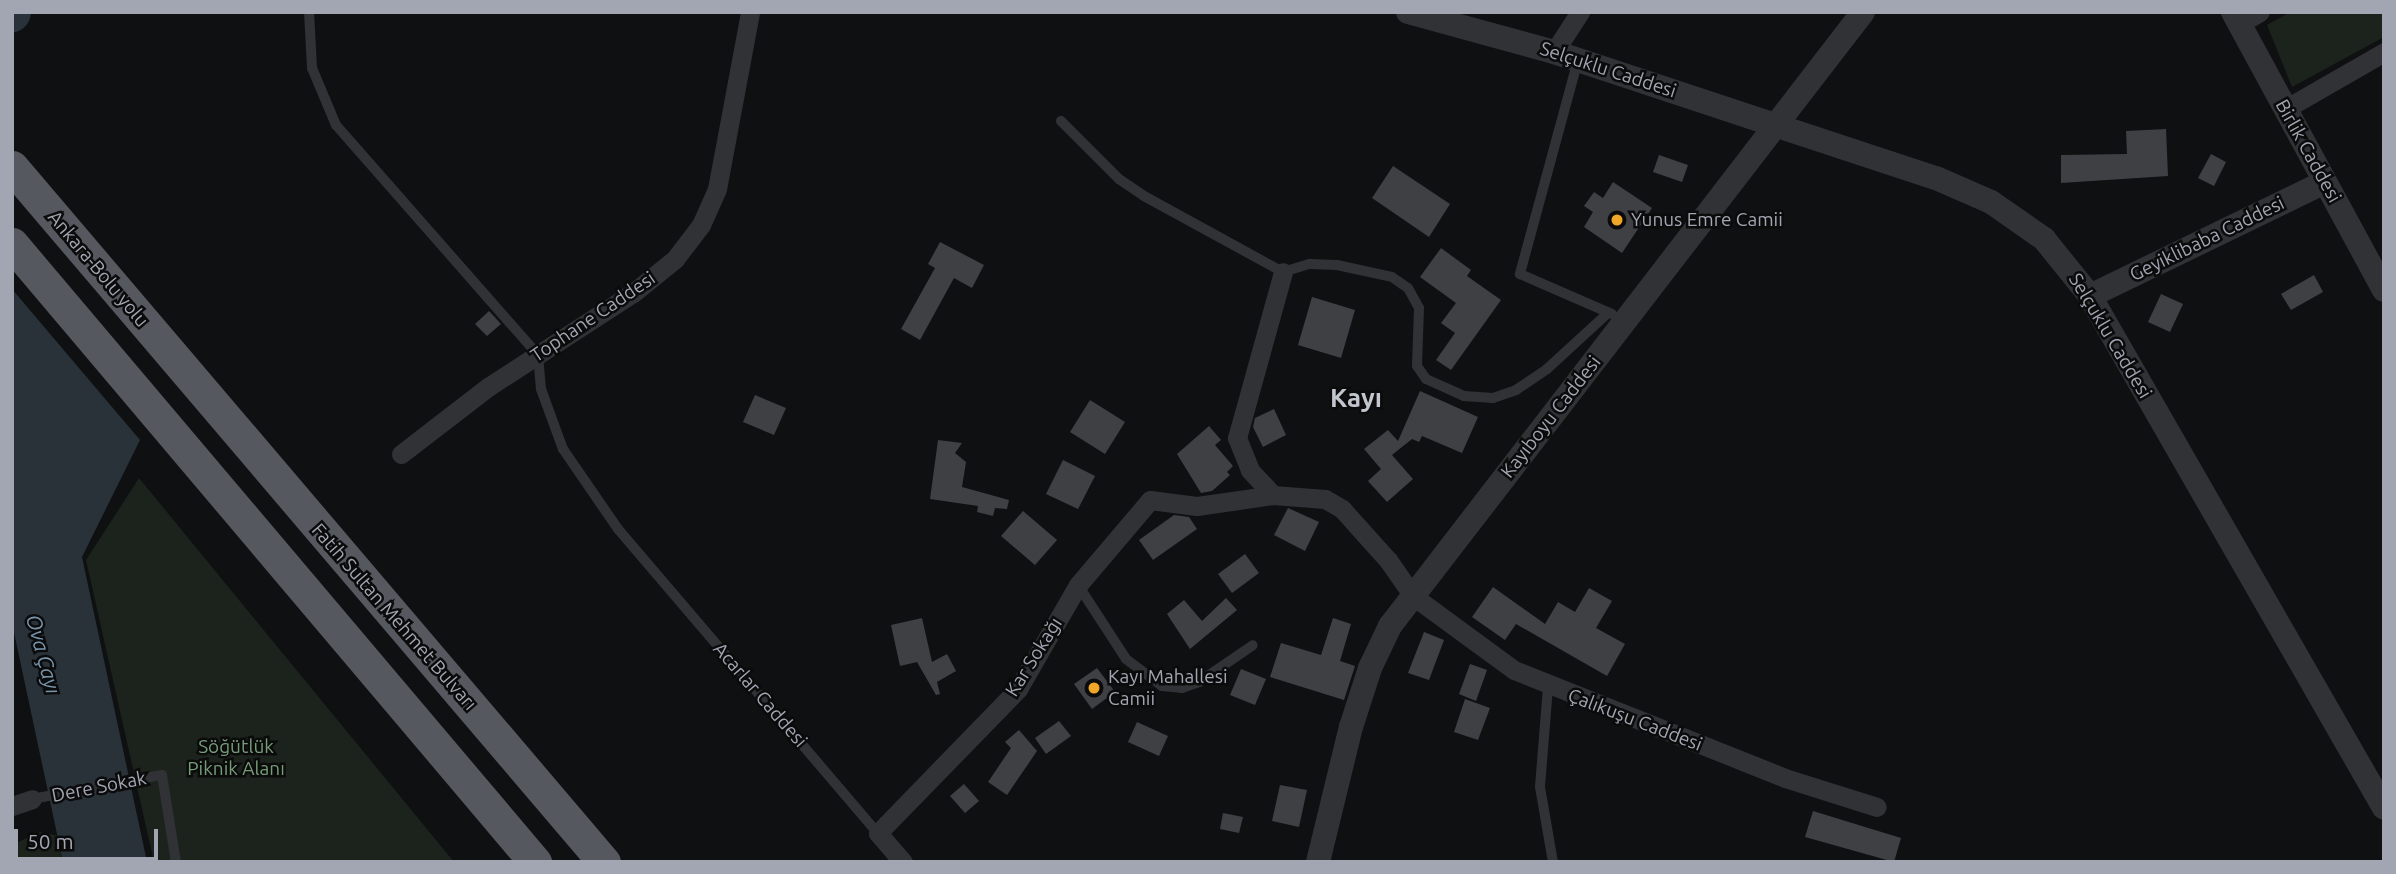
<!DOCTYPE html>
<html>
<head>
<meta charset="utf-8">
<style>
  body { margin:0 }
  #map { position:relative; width:2396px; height:874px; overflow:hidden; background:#0f1011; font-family:Ubuntu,sans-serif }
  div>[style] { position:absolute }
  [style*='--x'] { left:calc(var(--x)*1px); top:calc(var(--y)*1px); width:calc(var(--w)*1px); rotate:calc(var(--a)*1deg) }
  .green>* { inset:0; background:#1c231d }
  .water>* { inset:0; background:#293239 }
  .river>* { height:35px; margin:-17.5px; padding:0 17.5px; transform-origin:17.5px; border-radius:17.5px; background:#293239 }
  .building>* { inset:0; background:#3e4044 }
  .service>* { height:10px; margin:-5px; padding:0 5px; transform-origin:5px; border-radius:5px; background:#313236 }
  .minor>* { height:19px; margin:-9.5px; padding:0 9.5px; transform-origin:9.5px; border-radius:9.5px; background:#313236 }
  .tertiary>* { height:24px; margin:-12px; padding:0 12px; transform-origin:12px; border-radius:12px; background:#313236 }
  .trunk>* { height:33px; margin:-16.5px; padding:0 16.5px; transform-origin:16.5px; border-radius:16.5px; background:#55585e }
  .dots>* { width:19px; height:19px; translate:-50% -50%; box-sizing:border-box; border:4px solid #0b0b0c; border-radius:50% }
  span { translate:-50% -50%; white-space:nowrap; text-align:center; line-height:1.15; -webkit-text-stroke:5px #0b0b0c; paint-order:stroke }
  .street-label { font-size:19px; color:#a1a6b2 }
  .poi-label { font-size:19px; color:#a1a6b2 }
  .left { translate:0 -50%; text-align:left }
  .park-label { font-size:19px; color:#779d78 }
  .water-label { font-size:21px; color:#7796ae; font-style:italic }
  .district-label { font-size:26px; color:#c1c5ce; font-weight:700 }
  .frame { position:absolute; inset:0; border:14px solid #a1a6b2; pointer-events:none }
  .scale { position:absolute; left:14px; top:829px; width:144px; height:32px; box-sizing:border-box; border:4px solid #a1a6b2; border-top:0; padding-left:9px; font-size:21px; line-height:24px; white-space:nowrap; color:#a1a6b2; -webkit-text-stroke:5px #0b0b0c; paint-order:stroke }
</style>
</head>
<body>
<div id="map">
  <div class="green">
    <i style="clip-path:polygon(2290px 12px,2384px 12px,2384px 37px,2292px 87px,2267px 25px)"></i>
    <i style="clip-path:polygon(139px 478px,454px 862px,154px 862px,86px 560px)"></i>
    <i style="clip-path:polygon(40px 832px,59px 836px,62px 862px,12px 862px,12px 845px)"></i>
  </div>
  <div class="water">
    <i style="clip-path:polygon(12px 289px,140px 440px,82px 557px,147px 862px,63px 862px,12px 623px)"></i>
  </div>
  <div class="river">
    <i style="--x:12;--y:14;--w:2;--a:-63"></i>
  </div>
  <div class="building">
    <i style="clip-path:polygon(2166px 129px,2168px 176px,2061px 183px,2061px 155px,2127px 154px,2126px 131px)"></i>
    <i style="clip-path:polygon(2211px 154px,2226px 162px,2214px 186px,2198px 178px)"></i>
    <i style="clip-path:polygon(1659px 155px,1688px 165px,1682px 182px,1653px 172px)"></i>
    <i style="clip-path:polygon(1393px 166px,1450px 204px,1429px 237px,1372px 198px)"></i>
    <i style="clip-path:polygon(1613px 182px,1652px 208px,1622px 253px,1584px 227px,1593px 212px,1584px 206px,1594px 192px,1603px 198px)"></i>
    <i style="clip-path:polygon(940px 242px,984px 265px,972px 288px,954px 278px,920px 340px,901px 329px,935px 268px,928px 264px)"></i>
    <i style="clip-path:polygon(1441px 248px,1471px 270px,1467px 276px,1501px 300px,1451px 370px,1436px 360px,1455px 333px,1441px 323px,1456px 303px,1420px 277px)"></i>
    <i style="clip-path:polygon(2314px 275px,2323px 292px,2291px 310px,2281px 294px)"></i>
    <i style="clip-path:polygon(2161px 294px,2183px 304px,2170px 332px,2148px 322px)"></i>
    <i style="clip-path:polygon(1312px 297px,1355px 310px,1341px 358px,1298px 345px)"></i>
    <i style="clip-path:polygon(489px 311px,501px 324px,487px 336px,475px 324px)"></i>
    <i style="clip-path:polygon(1420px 391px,1478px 417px,1462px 453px,1422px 436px,1419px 442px,1412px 439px,1392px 455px,1413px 479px,1387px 502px,1368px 481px,1381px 469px,1364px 449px,1388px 430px,1398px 441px)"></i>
    <i style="clip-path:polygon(755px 395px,786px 408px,774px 435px,743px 422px)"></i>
    <i style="clip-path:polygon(1090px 400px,1125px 422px,1105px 454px,1070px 432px)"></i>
    <i style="clip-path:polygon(1274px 409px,1286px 435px,1263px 447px,1253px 427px,1255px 418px)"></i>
    <i style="clip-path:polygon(1209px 426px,1221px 440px,1215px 445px,1233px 466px,1227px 472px,1230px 475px,1212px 491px,1201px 493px,1177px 454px)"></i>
    <i style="clip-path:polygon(938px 440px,962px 443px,955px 453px,966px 462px,962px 487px,1009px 500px,1007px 509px,995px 508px,993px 516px,977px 512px,978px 506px,930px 499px)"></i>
    <i style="clip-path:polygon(1063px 460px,1095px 476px,1078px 509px,1046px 494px)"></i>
    <i style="clip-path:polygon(1288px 508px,1319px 522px,1305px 551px,1274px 535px)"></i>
    <i style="clip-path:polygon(1023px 511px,1057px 540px,1035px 565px,1001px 536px)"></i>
    <i style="clip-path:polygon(1174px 515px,1189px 517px,1197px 529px,1153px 560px,1139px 540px)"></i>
    <i style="clip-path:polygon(1245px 554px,1259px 573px,1232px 593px,1218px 574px)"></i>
    <i style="clip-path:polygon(1493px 587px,1545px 624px,1558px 602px,1575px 612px,1589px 588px,1612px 601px,1596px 628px,1625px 644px,1607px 676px,1516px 624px,1505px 640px,1472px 617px)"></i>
    <i style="clip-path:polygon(1226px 598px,1237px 610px,1190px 649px,1167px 614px,1184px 600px,1202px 621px)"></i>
    <i style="clip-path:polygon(922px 618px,932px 662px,947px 654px,956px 671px,937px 682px,940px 694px,936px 695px,917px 662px,900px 666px,891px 625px)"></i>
    <i style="clip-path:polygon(1333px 618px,1351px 624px,1340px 661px,1355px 666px,1344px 700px,1270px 677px,1281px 643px,1321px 655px)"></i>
    <i style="clip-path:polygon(1424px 632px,1444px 640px,1429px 680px,1408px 673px)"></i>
    <i style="clip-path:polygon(1470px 664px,1487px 670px,1476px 701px,1459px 694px)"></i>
    <i style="clip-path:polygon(1097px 668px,1115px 692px,1092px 709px,1074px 684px)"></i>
    <i style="clip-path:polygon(1241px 669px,1266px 679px,1255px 705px,1230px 695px)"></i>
    <i style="clip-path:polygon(1465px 699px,1490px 708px,1478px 740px,1454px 732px)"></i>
    <i style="clip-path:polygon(1059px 721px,1071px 736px,1046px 754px,1035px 738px)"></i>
    <i style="clip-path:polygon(1137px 722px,1168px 736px,1159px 756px,1128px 742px)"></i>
    <i style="clip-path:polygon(1019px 730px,1037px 751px,1007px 795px,988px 782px,1011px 748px,1005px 742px)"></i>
    <i style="clip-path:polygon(964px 784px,979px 801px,965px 813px,950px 796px)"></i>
    <i style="clip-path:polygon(1280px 785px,1307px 790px,1299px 827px,1272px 821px)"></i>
    <i style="clip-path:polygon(1813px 811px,1901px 838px,1894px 862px,1805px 837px)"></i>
    <i style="clip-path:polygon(1223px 813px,1243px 817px,1239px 833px,1220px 829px)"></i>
  </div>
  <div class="service">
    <i style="--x:309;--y:12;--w:56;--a:86.9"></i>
    <i style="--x:312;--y:68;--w:62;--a:67.2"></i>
    <i style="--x:336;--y:125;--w:306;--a:48.7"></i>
    <i style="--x:538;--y:355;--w:34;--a:85"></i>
    <i style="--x:541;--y:389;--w:64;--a:69.9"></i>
    <i style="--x:563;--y:449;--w:97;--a:55.5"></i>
    <i style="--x:618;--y:529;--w:400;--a:49.5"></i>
    <i style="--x:1578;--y:60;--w:222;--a:105.2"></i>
    <i style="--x:1520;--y:274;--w:100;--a:23.5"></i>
    <i style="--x:1061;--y:121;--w:82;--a:45"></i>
    <i style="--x:1119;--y:179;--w:30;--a:34"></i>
    <i style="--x:1144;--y:196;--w:158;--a:28.7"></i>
    <i style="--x:1283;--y:272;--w:28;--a:-17"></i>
    <i style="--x:1310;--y:264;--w:27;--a:2"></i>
    <i style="--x:1337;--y:265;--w:56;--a:12.3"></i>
    <i style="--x:1392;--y:277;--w:19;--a:35"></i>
    <i style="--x:1408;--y:288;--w:23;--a:61"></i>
    <i style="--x:1419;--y:308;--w:58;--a:92"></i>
    <i style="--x:1417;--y:366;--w:16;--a:55"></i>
    <i style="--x:1426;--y:379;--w:42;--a:24.1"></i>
    <i style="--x:1464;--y:396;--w:29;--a:4"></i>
    <i style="--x:1493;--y:398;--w:24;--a:-19"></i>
    <i style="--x:1516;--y:390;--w:37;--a:-34"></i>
    <i style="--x:1547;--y:369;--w:83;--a:-42.6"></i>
    <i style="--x:1078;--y:585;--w:88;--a:57"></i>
    <i style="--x:1126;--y:659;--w:45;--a:36.9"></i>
    <i style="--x:1162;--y:686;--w:20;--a:6"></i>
    <i style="--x:1182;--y:688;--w:18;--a:-19"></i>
    <i style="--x:1199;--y:682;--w:65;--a:-34.4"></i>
    <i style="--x:1548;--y:687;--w:100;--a:94.6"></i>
    <i style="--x:1540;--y:787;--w:76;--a:80.2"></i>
    <i style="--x:32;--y:799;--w:132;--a:-10.5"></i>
    <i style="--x:162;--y:775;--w:88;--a:80.9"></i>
  </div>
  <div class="minor">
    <i style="--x:2239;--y:24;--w:24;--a:-30"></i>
    <i style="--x:1554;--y:52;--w:48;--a:-57"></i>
    <i style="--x:2285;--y:109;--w:114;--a:-29.9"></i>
    <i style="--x:401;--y:454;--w:110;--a:-37.6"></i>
    <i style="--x:488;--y:387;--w:173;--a:-33"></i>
    <i style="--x:633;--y:293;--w:54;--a:-39"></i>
    <i style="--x:675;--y:259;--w:43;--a:-52.6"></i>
    <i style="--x:701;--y:225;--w:39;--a:-66"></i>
    <i style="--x:717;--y:189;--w:180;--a:-79.4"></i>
    <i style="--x:1273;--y:495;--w:34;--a:-133"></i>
    <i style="--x:1250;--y:470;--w:35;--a:-112"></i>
    <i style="--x:1237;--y:438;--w:172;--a:-74.5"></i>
    <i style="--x:12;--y:806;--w:21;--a:-19"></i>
    <i style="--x:903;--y:862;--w:38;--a:-131"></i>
    <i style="--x:878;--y:833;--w:201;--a:-45.8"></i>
    <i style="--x:1018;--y:689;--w:120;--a:-60"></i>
    <i style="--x:1078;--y:585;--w:111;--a:-49.7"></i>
    <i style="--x:1150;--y:500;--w:47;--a:7.3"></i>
    <i style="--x:1197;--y:506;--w:77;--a:-8.2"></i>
    <i style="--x:1273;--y:495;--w:52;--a:4.4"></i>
    <i style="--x:1325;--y:499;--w:20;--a:30"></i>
    <i style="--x:1342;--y:509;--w:69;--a:48"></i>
    <i style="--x:1388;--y:560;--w:44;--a:55.2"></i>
    <i style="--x:1413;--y:596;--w:125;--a:36.2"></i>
    <i style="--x:1514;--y:670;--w:292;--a:21.7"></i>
    <i style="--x:1785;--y:778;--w:96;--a:17.5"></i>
  </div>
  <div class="tertiary">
    <i style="--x:1408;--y:12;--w:151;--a:15.3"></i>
    <i style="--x:1554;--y:52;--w:402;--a:18.3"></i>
    <i style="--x:1936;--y:178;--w:60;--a:23.6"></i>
    <i style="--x:1991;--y:202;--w:65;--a:34.9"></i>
    <i style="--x:2044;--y:239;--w:73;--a:51.1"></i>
    <i style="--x:2090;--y:296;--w:590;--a:60.13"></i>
    <i style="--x:2233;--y:12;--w:316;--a:61.5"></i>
    <i style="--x:2090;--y:296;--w:261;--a:-25.9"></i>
    <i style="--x:1318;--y:862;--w:139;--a:-76.3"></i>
    <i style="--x:1351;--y:727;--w:62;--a:-72.1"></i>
    <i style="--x:1370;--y:668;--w:47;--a:-64.5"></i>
    <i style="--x:1390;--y:626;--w:775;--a:-52.39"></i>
  </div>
  <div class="trunk">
    <i style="--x:12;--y:167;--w:913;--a:49.58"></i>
    <i style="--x:12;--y:244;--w:810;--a:49.76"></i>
  </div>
  <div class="dots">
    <i style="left:1617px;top:220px;background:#f0a728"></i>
    <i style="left:1094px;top:688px;background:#f0a728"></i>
  </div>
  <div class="street-label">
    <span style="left:1608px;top:70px;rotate:18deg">Selçuklu Caddesi</span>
    <span style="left:2308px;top:151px;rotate:61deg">Birlik Caddesi</span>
    <span style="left:2207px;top:239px;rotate:-26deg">Geyiklibaba Caddesi</span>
    <span style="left:98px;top:269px;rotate:50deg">Ankara-Bolu yolu</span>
    <span style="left:593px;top:317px;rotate:-34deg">Tophane Caddesi</span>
    <span style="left:2110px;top:336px;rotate:59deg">Selçuklu Caddesi</span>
    <span style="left:1551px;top:417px;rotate:-52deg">Kayıboyu Caddesi</span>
    <span style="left:394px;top:617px;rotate:49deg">Fatih Sultan Mehmet Bulvarı</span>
    <span style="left:1034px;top:657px;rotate:-58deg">Kar Sokağı</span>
    <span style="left:760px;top:695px;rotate:49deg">Acarlar Caddesi</span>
    <span style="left:1635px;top:720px;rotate:21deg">Çalıkuşu Caddesi</span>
    <span style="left:99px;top:787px;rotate:-11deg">Dere Sokak</span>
  </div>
  <div class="poi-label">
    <span class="left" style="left:1631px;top:220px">Yunus Emre Camii</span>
    <span class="left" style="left:1108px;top:688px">Kayı Mahallesi<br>Camii</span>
  </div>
  <div class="park-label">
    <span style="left:236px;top:758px">Söğütlük<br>Piknik Alanı</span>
  </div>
  <div class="water-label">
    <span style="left:44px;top:654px;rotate:75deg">Ova Çayı</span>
  </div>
  <div class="district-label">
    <span style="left:1356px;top:398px">Kayı</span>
  </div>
  <div class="frame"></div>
  <div class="scale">50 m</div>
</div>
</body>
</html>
